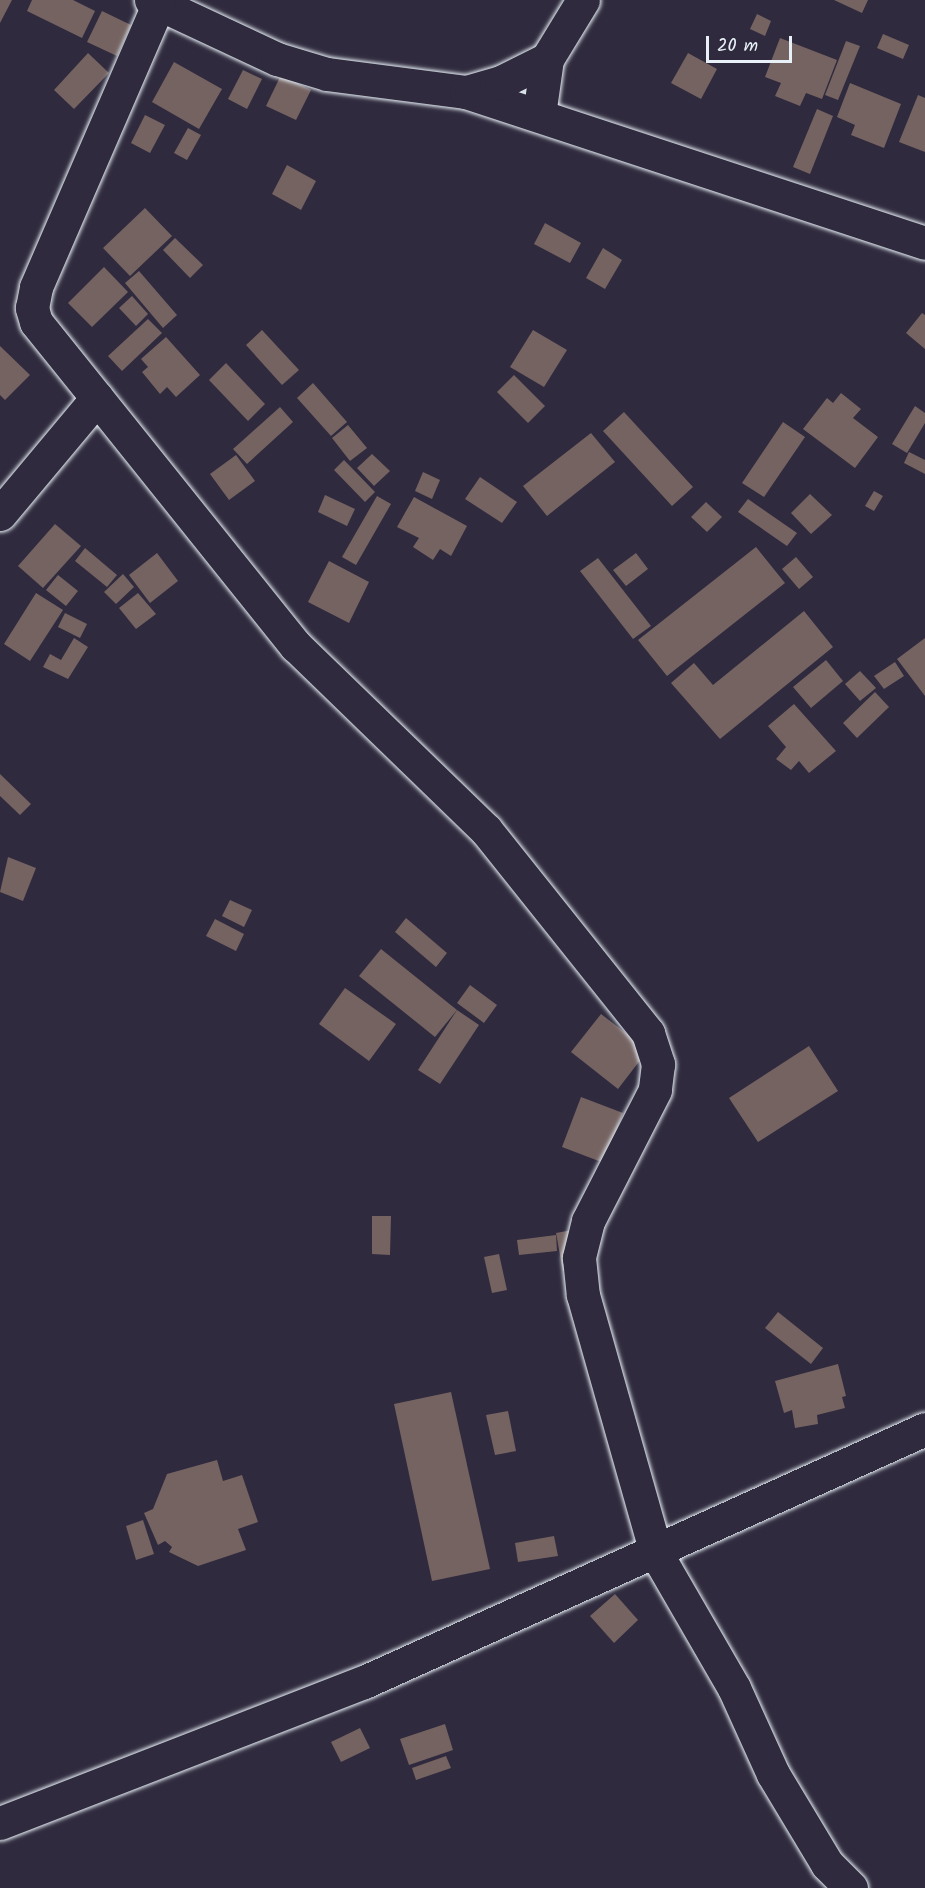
<!DOCTYPE html>
<html>
<head>
<meta charset="utf-8">
<style>
  body { margin:0 }
  #map { position:relative; width:925px; height:1888px; overflow:hidden; background:#2f2a3d; font-family:Kalam,sans-serif }
  div>[style] { position:absolute }
  [style*='--x'] { left:calc(var(--x)*1px); top:calc(var(--y)*1px); width:calc(var(--w)*1px); rotate:calc(var(--a)*1deg) }
  .building>* { inset:0; background:#756362 }
  .roads { filter:drop-shadow(0 0 2px #e8f1f8) drop-shadow(0 0 2px #e8f1f8) }
  .street>* { height:33px; margin:-16.5px; padding:0 16.5px; transform-origin:16.5px; border-radius:16.5px; background:#2f2a3d }
  span { translate:-50% -50%; white-space:nowrap; text-align:center; line-height:1.15; -webkit-text-stroke:4.5px #2f2a3d; paint-order:stroke }
  .scale { position:absolute; left:706px; top:36px; width:86px; height:27px; box-sizing:border-box; border:3px solid #e8f1f8; border-top:0; padding-left:8px; font-size:18px; line-height:21px; white-space:nowrap; color:#e8f1f8; -webkit-text-stroke:4px #2f2a3d; paint-order:stroke }
</style>
</head>
<body>
<div id="map">
  <div class="building">
    <i style="clip-path:polygon(0 0,12px 0,0 23px)"></i>
    <i style="clip-path:polygon(32px 0,73px 0,95px 11px,82px 38px,27px 11px)"></i>
    <i style="clip-path:polygon(834px 0,868px 0,862px 13px)"></i>
    <i style="clip-path:polygon(102px 11px,131px 25px,117px 56px,87px 42px)"></i>
    <i style="clip-path:polygon(757px 14px,771px 21px,765px 36px,750px 29px)"></i>
    <i style="clip-path:polygon(883px 34px,909px 45px,903px 59px,877px 48px)"></i>
    <i style="clip-path:polygon(780px 38px,837px 60px,822px 99px,806px 93px,800px 106px,775px 96px,781px 83px,765px 77px)"></i>
    <i style="clip-path:polygon(846px 41px,860px 46px,838px 100px,825px 95px)"></i>
    <i style="clip-path:polygon(88px 53px,109px 73px,74px 109px,54px 90px)"></i>
    <i style="clip-path:polygon(688px 53px,717px 69px,701px 99px,671px 83px)"></i>
    <i style="clip-path:polygon(174px 62px,222px 89px,199px 129px,152px 102px)"></i>
    <i style="clip-path:polygon(243px 70px,262px 79px,247px 109px,228px 99px)"></i>
    <i style="clip-path:polygon(281px 75px,311px 90px,296px 120px,266px 106px)"></i>
    <i style="clip-path:polygon(850px 83px,901px 104px,884px 148px,851px 135px,855px 125px,837px 117px)"></i>
    <i style="clip-path:polygon(918px 95px,925px 98px,925px 152px,899px 142px)"></i>
    <i style="clip-path:polygon(817px 109px,833px 116px,810px 174px,793px 167px)"></i>
    <i style="clip-path:polygon(145px 115px,165px 125px,150px 153px,131px 143px)"></i>
    <i style="clip-path:polygon(188px 128px,201px 135px,187px 160px,174px 153px)"></i>
    <i style="clip-path:polygon(287px 165px,316px 181px,301px 210px,272px 194px)"></i>
    <i style="clip-path:polygon(145px 208px,172px 236px,130px 276px,103px 248px)"></i>
    <i style="clip-path:polygon(545px 223px,581px 243px,570px 263px,534px 244px)"></i>
    <i style="clip-path:polygon(175px 238px,203px 265px,190px 278px,163px 250px)"></i>
    <i style="clip-path:polygon(603px 248px,622px 260px,605px 289px,586px 278px)"></i>
    <i style="clip-path:polygon(104px 267px,128px 292px,92px 327px,68px 303px)"></i>
    <i style="clip-path:polygon(139px 271px,177px 315px,163px 328px,125px 283px)"></i>
    <i style="clip-path:polygon(132px 296px,148px 314px,136px 326px,119px 308px)"></i>
    <i style="clip-path:polygon(922px 313px,925px 315px,925px 349px,906px 333px)"></i>
    <i style="clip-path:polygon(148px 319px,162px 333px,122px 371px,108px 356px)"></i>
    <i style="clip-path:polygon(262px 330px,299px 370px,282px 385px,246px 345px)"></i>
    <i style="clip-path:polygon(533px 330px,567px 350px,544px 387px,510px 367px)"></i>
    <i style="clip-path:polygon(166px 337px,200px 375px,176px 397px,167px 387px,160px 394px,142px 372px,148px 367px,141px 359px)"></i>
    <i style="clip-path:polygon(0 346px,30px 375px,5px 400px,0 395px)"></i>
    <i style="clip-path:polygon(226px 363px,265px 404px,248px 421px,209px 380px)"></i>
    <i style="clip-path:polygon(514px 375px,545px 406px,528px 423px,497px 392px)"></i>
    <i style="clip-path:polygon(313px 383px,347px 422px,331px 436px,297px 398px)"></i>
    <i style="clip-path:polygon(841px 393px,861px 409px,853px 418px,878px 437px,855px 468px,803px 429px,827px 398px,833px 403px)"></i>
    <i style="clip-path:polygon(915px 406px,925px 413px,925px 423px,907px 453px,892px 444px)"></i>
    <i style="clip-path:polygon(280px 407px,293px 422px,247px 464px,233px 449px)"></i>
    <i style="clip-path:polygon(624px 412px,693px 487px,672px 506px,603px 431px)"></i>
    <i style="clip-path:polygon(783px 422px,805px 437px,764px 497px,742px 483px)"></i>
    <i style="clip-path:polygon(348px 425px,367px 448px,350px 461px,332px 438px)"></i>
    <i style="clip-path:polygon(591px 433px,615px 462px,547px 516px,523px 486px)"></i>
    <i style="clip-path:polygon(909px 452px,925px 460px,925px 474px,904px 463px)"></i>
    <i style="clip-path:polygon(372px 454px,390px 471px,374px 486px,357px 468px)"></i>
    <i style="clip-path:polygon(236px 455px,255px 481px,229px 500px,210px 474px)"></i>
    <i style="clip-path:polygon(344px 460px,375px 492px,365px 502px,334px 470px)"></i>
    <i style="clip-path:polygon(423px 472px,440px 480px,432px 499px,415px 491px)"></i>
    <i style="clip-path:polygon(480px 477px,517px 502px,502px 523px,465px 499px)"></i>
    <i style="clip-path:polygon(874px 491px,883px 496px,874px 511px,865px 506px)"></i>
    <i style="clip-path:polygon(810px 494px,832px 515px,811px 534px,791px 513px)"></i>
    <i style="clip-path:polygon(325px 495px,355px 509px,347px 526px,318px 512px)"></i>
    <i style="clip-path:polygon(377px 496px,391px 504px,356px 565px,342px 557px)"></i>
    <i style="clip-path:polygon(414px 497px,467px 526px,451px 556px,440px 549px,433px 560px,413px 547px,419px 538px,397px 527px)"></i>
    <i style="clip-path:polygon(748px 499px,797px 533px,787px 546px,738px 512px)"></i>
    <i style="clip-path:polygon(706px 502px,722px 517px,707px 532px,691px 517px)"></i>
    <i style="clip-path:polygon(55px 524px,81px 546px,43px 588px,18px 566px)"></i>
    <i style="clip-path:polygon(756px 547px,785px 583px,667px 676px,638px 640px)"></i>
    <i style="clip-path:polygon(85px 548px,117px 575px,107px 587px,75px 561px)"></i>
    <i style="clip-path:polygon(157px 553px,178px 581px,150px 603px,129px 575px)"></i>
    <i style="clip-path:polygon(636px 553px,648px 569px,626px 586px,613px 570px)"></i>
    <i style="clip-path:polygon(796px 557px,813px 577px,799px 589px,782px 569px)"></i>
    <i style="clip-path:polygon(598px 558px,651px 626px,633px 639px,580px 571px)"></i>
    <i style="clip-path:polygon(329px 561px,369px 582px,349px 623px,308px 602px)"></i>
    <i style="clip-path:polygon(123px 574px,134px 587px,116px 604px,104px 592px)"></i>
    <i style="clip-path:polygon(58px 575px,78px 591px,66px 606px,46px 590px)"></i>
    <i style="clip-path:polygon(36px 593px,63px 610px,30px 661px,4px 644px)"></i>
    <i style="clip-path:polygon(138px 593px,156px 614px,136px 629px,119px 608px)"></i>
    <i style="clip-path:polygon(804px 611px,833px 647px,720px 739px,671px 683px,694px 663px,713px 685px)"></i>
    <i style="clip-path:polygon(65px 613px,87px 624px,80px 638px,58px 627px)"></i>
    <i style="clip-path:polygon(74px 638px,88px 647px,68px 679px,43px 667px,50px 654px,61px 660px)"></i>
    <i style="clip-path:polygon(925px 638px,925px 696px,897px 659px)"></i>
    <i style="clip-path:polygon(826px 660px,843px 681px,811px 708px,793px 687px)"></i>
    <i style="clip-path:polygon(895px 662px,904px 676px,884px 689px,874px 676px)"></i>
    <i style="clip-path:polygon(860px 671px,876px 688px,860px 701px,845px 684px)"></i>
    <i style="clip-path:polygon(875px 692px,889px 707px,857px 738px,843px 723px)"></i>
    <i style="clip-path:polygon(794px 704px,836px 751px,809px 773px,799px 761px,791px 770px,776px 759px,786px 747px,768px 726px)"></i>
    <i style="clip-path:polygon(0 774px,31px 804px,20px 815px,0 796px)"></i>
    <i style="clip-path:polygon(8px 857px,36px 868px,23px 901px,0 892px)"></i>
    <i style="clip-path:polygon(230px 900px,252px 910px,244px 927px,222px 916px)"></i>
    <i style="clip-path:polygon(406px 918px,447px 953px,436px 967px,395px 932px)"></i>
    <i style="clip-path:polygon(215px 919px,244px 934px,236px 951px,206px 936px)"></i>
    <i style="clip-path:polygon(381px 949px,457px 1010px,435px 1037px,359px 976px)"></i>
    <i style="clip-path:polygon(470px 985px,497px 1005px,484px 1023px,457px 1003px)"></i>
    <i style="clip-path:polygon(345px 988px,396px 1024px,369px 1061px,319px 1024px)"></i>
    <i style="clip-path:polygon(457px 1010px,479px 1025px,440px 1084px,418px 1070px)"></i>
    <i style="clip-path:polygon(601px 1014px,648px 1050px,618px 1089px,571px 1052px)"></i>
    <i style="clip-path:polygon(809px 1046px,838px 1091px,758px 1142px,729px 1098px)"></i>
    <i style="clip-path:polygon(581px 1097px,623px 1113px,604px 1163px,562px 1147px)"></i>
    <i style="clip-path:polygon(372px 1216px,391px 1216px,390px 1255px,372px 1254px)"></i>
    <i style="clip-path:polygon(588px 1227px,595px 1265px,563px 1271px,556px 1233px)"></i>
    <i style="clip-path:polygon(556px 1235px,557px 1251px,519px 1255px,517px 1240px)"></i>
    <i style="clip-path:polygon(499px 1254px,507px 1290px,492px 1293px,484px 1257px)"></i>
    <i style="clip-path:polygon(778px 1312px,823px 1348px,811px 1364px,765px 1328px)"></i>
    <i style="clip-path:polygon(838px 1364px,846px 1396px,842px 1397px,845px 1408px,817px 1415px,818px 1424px,795px 1428px,792px 1410px,784px 1413px,775px 1381px)"></i>
    <i style="clip-path:polygon(451px 1392px,490px 1569px,432px 1581px,394px 1404px)"></i>
    <i style="clip-path:polygon(508px 1411px,516px 1451px,495px 1455px,486px 1415px)"></i>
    <i style="clip-path:polygon(217px 1460px,223px 1481px,242px 1475px,258px 1522px,238px 1529px,246px 1550px,198px 1566px,169px 1552px,172px 1547px,165px 1541px,158px 1545px,144px 1513px,153px 1509px,167px 1474px)"></i>
    <i style="clip-path:polygon(143px 1520px,154px 1554px,136px 1560px,126px 1526px)"></i>
    <i style="clip-path:polygon(554px 1536px,558px 1556px,518px 1562px,515px 1543px)"></i>
    <i style="clip-path:polygon(615px 1594px,638px 1620px,614px 1643px,590px 1616px)"></i>
    <i style="clip-path:polygon(445px 1724px,453px 1750px,409px 1765px,400px 1739px)"></i>
    <i style="clip-path:polygon(360px 1728px,370px 1748px,341px 1762px,331px 1742px)"></i>
    <i style="clip-path:polygon(446px 1756px,451px 1768px,416px 1780px,412px 1768px)"></i>
  </div>
  <div class="roads">
    <div class="street">
      <i style="--x:151;--y:0;--w:139;--a:25.1"></i>
      <i style="--x:277;--y:59;--w:52;--a:16.7"></i>
      <i style="--x:327;--y:74;--w:140;--a:7.4"></i>
      <i style="--x:466;--y:92;--w:483;--a:18.2"></i>
      <i style="--x:466;--y:92;--w:36;--a:-16"></i>
      <i style="--x:501;--y:82;--w:51;--a:-26.6"></i>
      <i style="--x:539;--y:115;--w:57;--a:-81.9"></i>
      <i style="--x:547;--y:59;--w:69;--a:-58.6"></i>
      <i style="--x:97;--y:398;--w:318;--a:51.3"></i>
      <i style="--x:296;--y:646;--w:264;--a:44.1"></i>
      <i style="--x:486;--y:830;--w:260;--a:51.4"></i>
      <i style="--x:648;--y:1033;--w:33;--a:72"></i>
      <i style="--x:658;--y:1064;--w:26;--a:97"></i>
      <i style="--x:655;--y:1090;--w:147;--a:117.1"></i>
      <i style="--x:588;--y:1221;--w:38;--a:104"></i>
      <i style="--x:579;--y:1258;--w:37;--a:84"></i>
      <i style="--x:583;--y:1295;--w:268;--a:74.2"></i>
      <i style="--x:656;--y:1553;--w:156;--a:60"></i>
      <i style="--x:734;--y:1688;--w:94;--a:65.6"></i>
      <i style="--x:773;--y:1774;--w:105;--a:59"></i>
      <i style="--x:827;--y:1864;--w:34;--a:45"></i>
      <i style="--x:0;--y:514;--w:151;--a:-50.1"></i>
      <i style="--x:97;--y:398;--w:97;--a:-128.8"></i>
      <i style="--x:36;--y:322;--w:15;--a:-106"></i>
      <i style="--x:32;--y:308;--w:21;--a:-79"></i>
      <i style="--x:36;--y:287;--w:309;--a:-66.6"></i>
      <i style="--x:0;--y:1823;--w:390;--a:-21.2"></i>
      <i style="--x:364;--y:1682;--w:615;--a:-24.27"></i>
    </div>
  </div>
  <div class="scale">20 m</div>
</div>
</body>
</html>
